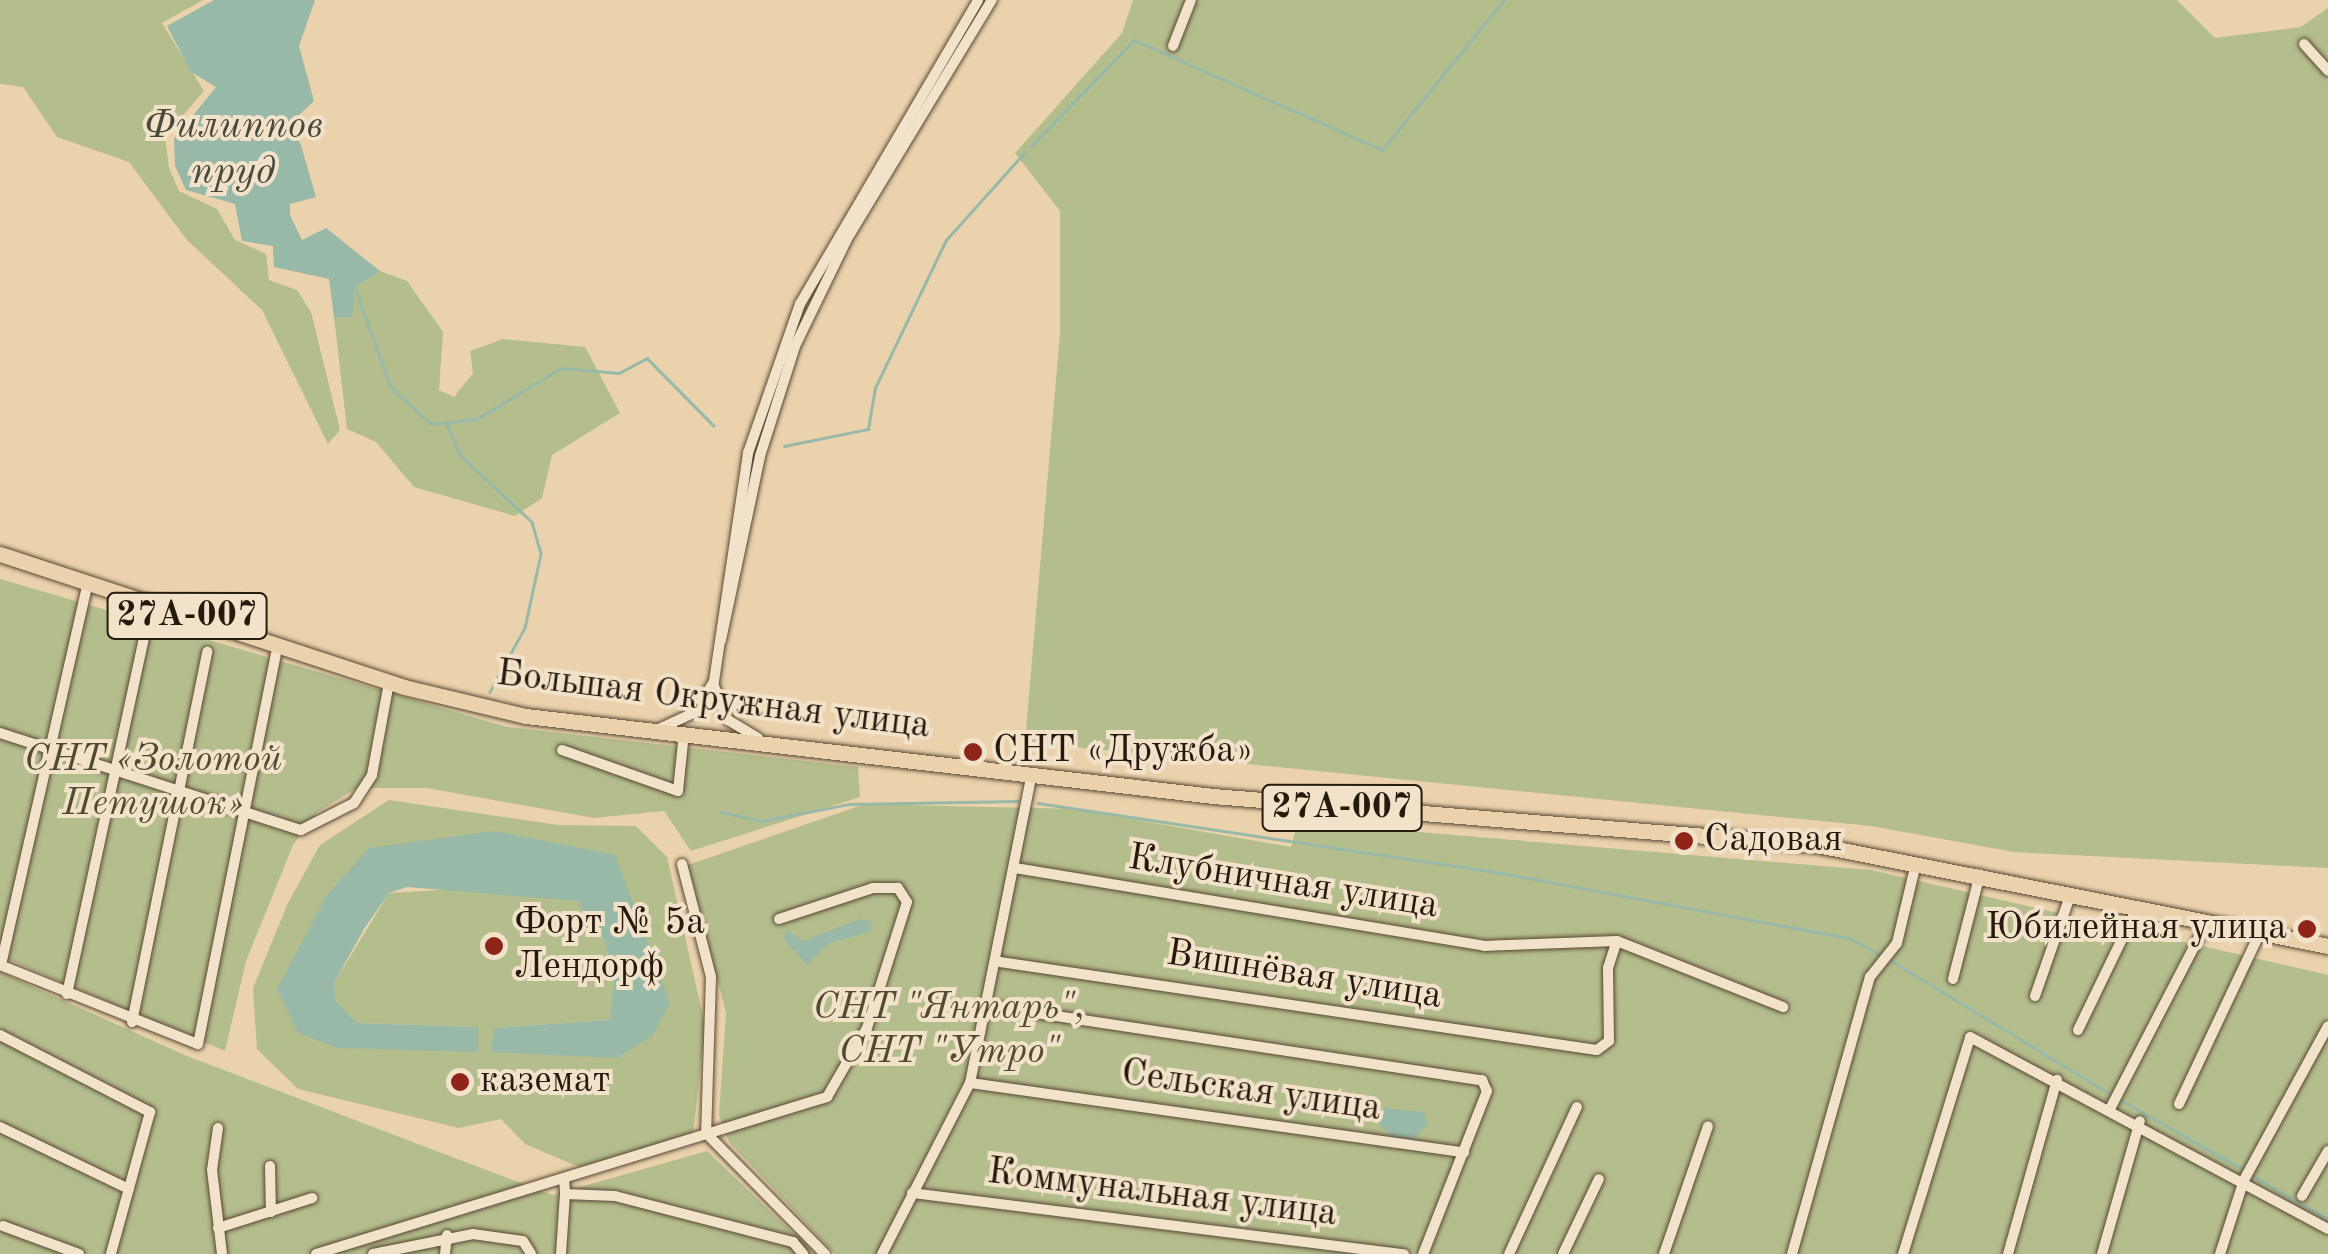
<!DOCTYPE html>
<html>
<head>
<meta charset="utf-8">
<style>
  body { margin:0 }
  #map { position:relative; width:2328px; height:1254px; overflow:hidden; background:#ead2ac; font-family:"Old Standard TT",serif }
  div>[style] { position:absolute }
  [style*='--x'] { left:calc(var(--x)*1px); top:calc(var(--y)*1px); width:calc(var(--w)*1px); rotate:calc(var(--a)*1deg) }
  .green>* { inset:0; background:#b4bd8c }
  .water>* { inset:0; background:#98b8a8 }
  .stream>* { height:2.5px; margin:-1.25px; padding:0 1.25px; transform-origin:1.25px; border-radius:1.25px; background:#98b8a8 }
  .roads { filter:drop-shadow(0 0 2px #584834) drop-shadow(0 0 2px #584834) }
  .minor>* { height:10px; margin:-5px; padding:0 5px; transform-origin:5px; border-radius:5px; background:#f1e2c9 }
  .highway>* { height:15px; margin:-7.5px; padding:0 7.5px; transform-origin:7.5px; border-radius:7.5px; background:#ead2ac }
  .dots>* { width:28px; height:28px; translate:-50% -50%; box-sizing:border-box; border:5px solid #f1e2c9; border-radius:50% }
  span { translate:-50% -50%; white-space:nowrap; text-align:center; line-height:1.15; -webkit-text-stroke:8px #f1e2c9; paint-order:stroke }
  .shield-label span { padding:2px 8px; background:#f1e2c9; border:2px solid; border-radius:8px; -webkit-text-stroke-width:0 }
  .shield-label { font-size:35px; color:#271a0c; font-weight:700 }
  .street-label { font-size:38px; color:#271a0c }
  .poi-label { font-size:38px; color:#271a0c }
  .left { translate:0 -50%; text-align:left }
  .right { translate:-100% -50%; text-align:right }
  .park-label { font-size:38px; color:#514b32; font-style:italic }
  .water-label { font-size:40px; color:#49493b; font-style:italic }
</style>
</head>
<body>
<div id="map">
  <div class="green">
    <i style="clip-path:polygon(0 0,203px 0,162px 23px,204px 91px,165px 136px,169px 168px,179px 191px,217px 209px,235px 240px,266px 254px,269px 280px,297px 290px,311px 312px,340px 430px,328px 444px,262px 310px,187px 240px,129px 162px,57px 137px,23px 87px,0 84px)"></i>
    <i style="clip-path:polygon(1133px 0,2177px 0,2215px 38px,2301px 27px,2328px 8px,2328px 868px,2014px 852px,1871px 826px,1025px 742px,1060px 333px,1060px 211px,1015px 153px,1122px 33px)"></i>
    <i style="clip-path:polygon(380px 271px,407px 281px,443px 332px,439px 390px,454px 397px,473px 373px,470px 351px,503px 339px,585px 347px,620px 413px,552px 455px,542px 498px,515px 516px,414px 487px,376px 442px,347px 429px,334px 317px,351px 317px,355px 288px)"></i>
    <i style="clip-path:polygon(0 579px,507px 727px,858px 767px,860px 797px,691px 851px,664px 811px,594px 818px,427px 788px,357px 788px,317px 812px,293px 845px,246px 961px,225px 1051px,0 956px)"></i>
    <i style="clip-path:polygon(evenodd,389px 800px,558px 825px,636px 826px,667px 857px,705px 1025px,693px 1136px,579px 1167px,525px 1144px,501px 1119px,459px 1128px,298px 1089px,257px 1049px,253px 988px,288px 903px,320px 845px,389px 800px,369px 848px,615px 855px,617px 1058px,494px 1028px,609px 1020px,614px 981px,605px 942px,577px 901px,473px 888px,389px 893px,334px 983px,336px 1001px,357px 1023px,477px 1027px,298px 1033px,369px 848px)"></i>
    <i style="clip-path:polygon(865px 804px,1074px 809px,1291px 847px,1298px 822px,1871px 870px,2328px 975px,2328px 1254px,835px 1254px,729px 1142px,719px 1115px,726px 1013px,688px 865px)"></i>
    <i style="clip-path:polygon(0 972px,187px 1056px,552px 1195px,707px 1151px,815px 1254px,0 1254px)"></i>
  </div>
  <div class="water">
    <i style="clip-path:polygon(214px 0,315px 0,299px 46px,314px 101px,284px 129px,300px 142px,316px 197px,290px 204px,290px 215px,302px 240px,326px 228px,380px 271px,355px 288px,352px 317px,334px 317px,329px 279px,274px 267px,273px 246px,242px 241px,235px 204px,186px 190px,175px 166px,174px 139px,216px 87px,191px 72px,167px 26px)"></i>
    <i style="clip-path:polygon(494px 831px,615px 855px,670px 1003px,653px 1035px,617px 1058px,491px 1052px,494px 1028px,609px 1020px,614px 981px,605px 942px,577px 901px,407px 887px,389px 893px,364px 929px,334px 983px,336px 1001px,357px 1023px,478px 1027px,478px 1052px,338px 1048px,298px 1033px,277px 989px,327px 895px,369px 848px)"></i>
    <i style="clip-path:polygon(860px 919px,872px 922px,869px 932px,829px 943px,807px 965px,784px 939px,786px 930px,803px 941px)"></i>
    <i style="clip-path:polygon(1384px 1108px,1423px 1112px,1428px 1123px,1412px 1141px,1394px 1139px,1375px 1119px)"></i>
  </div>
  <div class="stream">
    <i style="--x:1031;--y:146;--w:148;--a:-45.8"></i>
    <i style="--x:1134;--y:40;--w:271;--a:23.9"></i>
    <i style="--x:1382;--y:150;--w:193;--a:-50.9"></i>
    <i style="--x:355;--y:288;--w:105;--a:70"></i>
    <i style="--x:391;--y:387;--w:54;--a:42.8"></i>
    <i style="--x:431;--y:424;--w:46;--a:-6.2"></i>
    <i style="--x:477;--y:419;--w:98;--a:-31.3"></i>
    <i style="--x:561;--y:368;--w:58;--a:4.9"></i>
    <i style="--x:619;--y:373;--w:32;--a:-28"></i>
    <i style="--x:647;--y:358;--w:95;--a:45.4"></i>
    <i style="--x:446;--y:422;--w:36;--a:67"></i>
    <i style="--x:460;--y:455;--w:98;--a:42.9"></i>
    <i style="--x:532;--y:522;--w:33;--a:74"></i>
    <i style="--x:541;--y:554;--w:76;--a:102.2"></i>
    <i style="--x:525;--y:628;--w:73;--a:118.7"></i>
    <i style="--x:784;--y:446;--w:86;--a:-11.4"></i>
    <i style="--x:868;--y:429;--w:42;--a:-80.3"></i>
    <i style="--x:875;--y:388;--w:164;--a:-64.4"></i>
    <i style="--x:946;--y:240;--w:117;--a:-48.1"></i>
    <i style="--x:1038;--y:803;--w:473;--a:8.6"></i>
    <i style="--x:1506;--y:874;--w:352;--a:10.6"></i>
    <i style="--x:1852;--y:939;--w:36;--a:30"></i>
    <i style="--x:721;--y:812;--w:41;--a:12.7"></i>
    <i style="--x:761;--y:821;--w:90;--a:-10.9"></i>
    <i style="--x:849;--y:804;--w:168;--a:-1"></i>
    <i style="--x:1890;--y:960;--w:262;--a:31.3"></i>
    <i style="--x:2121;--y:1100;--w:142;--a:29.6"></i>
    <i style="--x:2251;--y:1175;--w:89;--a:29.7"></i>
  </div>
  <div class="roads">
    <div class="minor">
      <i style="--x:2304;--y:44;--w:36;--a:48"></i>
      <i style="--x:1173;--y:46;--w:49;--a:-68.6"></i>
      <i style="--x:721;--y:640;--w:188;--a:-78"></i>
      <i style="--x:760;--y:456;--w:115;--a:-72.3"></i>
      <i style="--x:795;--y:346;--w:119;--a:-64.1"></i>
      <i style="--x:847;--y:239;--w:280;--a:-58.8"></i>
      <i style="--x:714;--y:686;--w:37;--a:68"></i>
      <i style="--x:728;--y:720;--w:35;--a:31"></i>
      <i style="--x:661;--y:728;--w:38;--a:-25"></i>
      <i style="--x:695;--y:712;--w:36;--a:-58"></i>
      <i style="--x:714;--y:681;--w:231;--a:-81.5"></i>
      <i style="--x:748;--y:453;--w:158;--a:-70.8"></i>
      <i style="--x:800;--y:304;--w:352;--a:-59.6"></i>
      <i style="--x:0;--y:733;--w:316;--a:17.9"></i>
      <i style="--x:301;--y:830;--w:59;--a:-27"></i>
      <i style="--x:354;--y:803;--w:33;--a:-57"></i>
      <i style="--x:372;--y:775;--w:95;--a:-79.6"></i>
      <i style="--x:562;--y:750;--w:123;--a:19.5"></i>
      <i style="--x:678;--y:791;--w:58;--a:-84.1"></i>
      <i style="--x:682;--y:864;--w:117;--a:75.6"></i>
      <i style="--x:711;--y:977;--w:156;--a:91.8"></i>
      <i style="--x:706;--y:1133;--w:170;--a:45.5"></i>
      <i style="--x:1015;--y:868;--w:475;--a:9.4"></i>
      <i style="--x:1484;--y:946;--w:133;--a:-2.2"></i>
      <i style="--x:1617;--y:941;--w:179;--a:21.7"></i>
      <i style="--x:1000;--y:962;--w:603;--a:8.39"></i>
      <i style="--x:1597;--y:1050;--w:15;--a:-37"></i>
      <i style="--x:1609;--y:1041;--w:73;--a:-90.8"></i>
      <i style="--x:1608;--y:968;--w:28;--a:-72"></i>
      <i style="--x:0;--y:965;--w:213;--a:21.8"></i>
      <i style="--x:198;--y:1044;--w:398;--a:-78.7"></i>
      <i style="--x:1;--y:965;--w:392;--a:-77.2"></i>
      <i style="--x:1953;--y:979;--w:108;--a:-75.6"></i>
      <i style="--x:67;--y:994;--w:399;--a:-77.8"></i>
      <i style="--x:2035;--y:996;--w:109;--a:-70.7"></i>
      <i style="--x:990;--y:1006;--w:498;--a:8.6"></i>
      <i style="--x:1482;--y:1080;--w:12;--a:66"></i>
      <i style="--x:1487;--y:1091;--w:175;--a:111.4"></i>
      <i style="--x:132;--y:1022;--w:378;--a:-78.5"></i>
      <i style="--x:2078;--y:1030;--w:136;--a:-64.2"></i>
      <i style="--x:0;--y:1035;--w:169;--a:27.2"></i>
      <i style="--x:150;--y:1112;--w:147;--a:105.4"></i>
      <i style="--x:970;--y:1083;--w:499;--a:8"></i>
      <i style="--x:2179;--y:1104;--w:189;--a:-64.7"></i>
      <i style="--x:2111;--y:1107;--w:208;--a:-62.6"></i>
      <i style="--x:0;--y:1127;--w:143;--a:25.7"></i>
      <i style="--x:218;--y:1128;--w:42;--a:98.1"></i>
      <i style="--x:212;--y:1170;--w:85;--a:83.2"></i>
      <i style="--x:270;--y:1166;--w:46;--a:88.8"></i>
      <i style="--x:564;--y:1178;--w:16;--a:86"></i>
      <i style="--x:565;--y:1194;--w:50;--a:2.3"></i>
      <i style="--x:615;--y:1196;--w:184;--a:14.5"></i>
      <i style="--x:793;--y:1242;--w:16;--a:50"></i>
      <i style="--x:912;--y:1193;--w:496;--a:7.1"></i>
      <i style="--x:2302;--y:1196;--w:52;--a:-60"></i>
      <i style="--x:3;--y:1226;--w:81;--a:20.2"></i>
      <i style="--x:218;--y:1228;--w:99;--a:-17.7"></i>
      <i style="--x:316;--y:1254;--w:535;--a:-17.08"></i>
      <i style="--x:827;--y:1097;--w:80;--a:-59.9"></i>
      <i style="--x:867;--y:1028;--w:132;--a:-72.4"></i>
      <i style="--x:907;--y:902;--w:17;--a:-123"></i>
      <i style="--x:898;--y:888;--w:25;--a:180"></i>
      <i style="--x:873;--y:888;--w:99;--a:161.7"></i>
      <i style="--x:373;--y:1254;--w:102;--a:-11.3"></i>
      <i style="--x:473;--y:1234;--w:50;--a:8"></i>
      <i style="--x:523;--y:1241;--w:15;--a:58"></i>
      <i style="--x:445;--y:1254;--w:19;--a:-84"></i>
      <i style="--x:561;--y:1254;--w:60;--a:-86.2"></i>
      <i style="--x:882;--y:1254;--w:192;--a:-62.8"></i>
      <i style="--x:970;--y:1083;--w:316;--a:-78.7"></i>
      <i style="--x:1509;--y:1254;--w:162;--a:-65.2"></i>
      <i style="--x:1563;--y:1254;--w:83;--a:-64.4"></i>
      <i style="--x:1664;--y:1254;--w:135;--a:-71"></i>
      <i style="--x:1792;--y:1254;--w:288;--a:-74.3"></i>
      <i style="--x:1870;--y:977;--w:43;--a:-51.5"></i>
      <i style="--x:1897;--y:943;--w:82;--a:-76.6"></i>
      <i style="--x:1903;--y:1254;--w:227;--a:-72.8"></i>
      <i style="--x:1970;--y:1037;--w:406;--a:28.2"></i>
      <i style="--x:2008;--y:1254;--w:181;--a:-74.3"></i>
      <i style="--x:2102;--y:1254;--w:138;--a:-74.1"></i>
      <i style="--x:2220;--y:1254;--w:78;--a:-72"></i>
      <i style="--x:2244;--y:1180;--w:175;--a:-61.4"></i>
    </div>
    <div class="highway">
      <i style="--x:0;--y:554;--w:425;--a:18.2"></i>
      <i style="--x:404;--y:687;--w:125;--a:13.4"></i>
      <i style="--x:526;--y:716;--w:692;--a:6.64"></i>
      <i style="--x:1213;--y:796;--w:606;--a:4.64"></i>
      <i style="--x:1817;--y:845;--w:521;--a:11.18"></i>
    </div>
  </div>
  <div class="dots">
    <i style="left:973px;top:752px;background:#8f2418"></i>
    <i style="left:1684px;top:841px;background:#8f2418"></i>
    <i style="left:2307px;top:929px;background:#8f2418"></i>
    <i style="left:494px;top:946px;background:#8f2418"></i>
    <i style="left:460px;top:1082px;background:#8f2418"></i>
  </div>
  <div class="shield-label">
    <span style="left:187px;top:616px">27А-007</span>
    <span style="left:1342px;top:808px">27А-007</span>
  </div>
  <div class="street-label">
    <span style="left:713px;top:701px;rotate:7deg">Большая Окружная улица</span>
    <span style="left:1283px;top:883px;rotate:9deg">Клубничная улица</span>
    <span style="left:1304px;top:976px;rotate:9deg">Вишнёвая улица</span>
    <span style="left:1251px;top:1092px;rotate:8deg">Сельская улица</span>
    <span style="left:1162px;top:1194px;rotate:7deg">Коммунальная улица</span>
  </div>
  <div class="poi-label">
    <span class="left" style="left:993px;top:752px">СНТ «Дружба»</span>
    <span class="left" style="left:1704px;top:841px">Садовая</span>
    <span class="left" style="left:514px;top:946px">Форт № 5а<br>Лендорф</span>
    <span class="right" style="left:2287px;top:929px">Юбилейная улица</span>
    <span class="left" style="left:480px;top:1082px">каземат</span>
  </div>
  <div class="park-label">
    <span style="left:153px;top:783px">СНТ «Золотой<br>Петушок»</span>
    <span style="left:949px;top:1031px">СНТ "Янтарь",<br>СНТ "Утро"</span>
  </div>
  <div class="water-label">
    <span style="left:233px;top:150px">Филиппов<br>пруд</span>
  </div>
</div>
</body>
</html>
